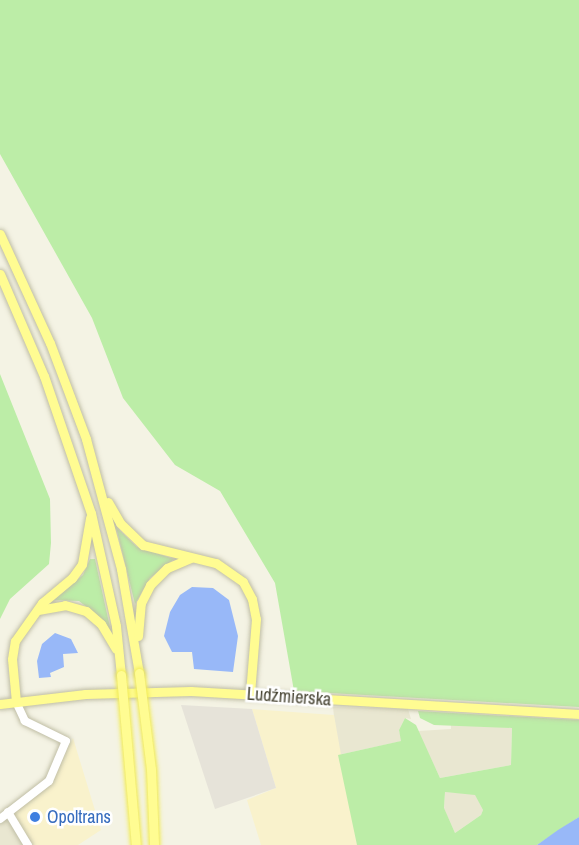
<!DOCTYPE html>
<html>
<head>
<meta charset="utf-8">
<style>
  body { margin:0 }
  #map { position:relative; width:579px; height:845px; overflow:hidden; background:#f4f3e4; font-family:"Archivo Narrow",sans-serif }
  div>[style] { position:absolute }
  [style*='--x'] { left:calc(var(--x)*1px); top:calc(var(--y)*1px); width:calc(var(--w)*1px); rotate:calc(var(--a)*1deg) }
  .residential>* { inset:0; background:#e9e7d1 }
  .commercial>* { inset:0; background:#f9f2cc }
  .industrial>* { inset:0; background:#e6e3d9 }
  .green>* { inset:0; background:#bceda7 }
  .water>* { inset:0; background:#98b8f8 }
  .roads { filter:drop-shadow(0 0 2px #c0bea5) drop-shadow(0 0 2px #c0bea5) }
  .minor>* { height:8px; margin:-4px; padding:0 4px; transform-origin:4px; border-radius:4px; background:#fff }
  .major>* { height:9px; margin:-4.5px; padding:0 4.5px; transform-origin:4.5px; border-radius:4.5px; background:#fffc92 }
  .bridges { filter:drop-shadow(0 0 2px #f1eb55) drop-shadow(0 0 2px #f1eb55) }
  .major-bridge>* { height:9px; margin:-4.5px; padding:0 4.5px; transform-origin:4.5px; border-radius:4.5px; background:#fffc92 }
  .dots>* { width:16px; height:16px; translate:-50% -50%; box-sizing:border-box; border:3px solid #fff; border-radius:50% }
  span { translate:-50% -50%; white-space:nowrap; text-align:center; line-height:1.15; -webkit-text-stroke:5px #fff; paint-order:stroke }
  .street-label { font-size:18px; color:#474433 }
  .shop-label { font-size:18px; color:#366cbe }
  .left { translate:0 -50%; text-align:left }
</style>
</head>
<body>
<div id="map">
  <div class="residential">
    <i style="clip-path:polygon(333px 707px,408px 709px,411px 719px,405px 718px,399px 730px,402px 741px,338px 755px)"></i>
    <i style="clip-path:polygon(451px 723px,512px 728px,511px 765px,440px 778px,418px 731px,451px 729px)"></i>
    <i style="clip-path:polygon(445px 792px,475px 794px,483px 810px,481px 815px,455px 833px,444px 809px)"></i>
    <i style="clip-path:polygon(7px 818px,20px 835px,26px 845px,0 845px,0 823px)"></i>
  </div>
  <div class="commercial">
    <i style="clip-path:polygon(252px 709px,334px 715px,357px 845px,261px 845px,247px 800px,276px 788px)"></i>
    <i style="clip-path:polygon(73px 738px,101px 830px,78px 845px,33px 845px,12px 813px,49px 786px)"></i>
  </div>
  <div class="industrial">
    <i style="clip-path:polygon(181px 705px,252px 709px,276px 788px,215px 809px)"></i>
  </div>
  <div class="green">
    <i style="clip-path:polygon(0 0,579px 0,579px 707px,294px 691px,275px 583px,220px 491px,175px 465px,123px 398px,92px 318px,0 154px)"></i>
    <i style="clip-path:polygon(0 374px,50px 499px,51px 543px,49px 564px,10px 599px,0 619px)"></i>
    <i style="clip-path:polygon(116px 527px,137px 547px,174px 559px,150px 578px,135px 604px)"></i>
    <i style="clip-path:polygon(90px 559px,95px 559px,111px 632px,102px 619px,79px 601px,54px 600px,83px 575px)"></i>
    <i style="clip-path:polygon(evenodd,418px 711px,579px 720px,579px 817px,537px 845px,357px 845px,338px 755px,401px 741px,399px 730px,405px 718px,416px 725px,440px 778px,511px 765px,512px 728px,434px 725px,420px 718px,418px 711px,445px 792px,475px 795px,483px 810px,481px 815px,455px 833px,444px 808px,445px 792px)"></i>
  </div>
  <div class="water">
    <i style="clip-path:polygon(192px 587px,213px 588px,229px 600px,238px 636px,233px 672px,194px 669px,192px 652px,172px 652px,164px 636px,170px 612px,180px 595px)"></i>
    <i style="clip-path:polygon(55px 633px,71px 639px,78px 653px,63px 654px,64px 667px,50px 673px,51px 677px,39px 678px,37px 661px,42px 644px)"></i>
    <i style="clip-path:polygon(579px 817px,579px 845px,537px 845px,558px 830px)"></i>
  </div>
  <div class="roads">
    <div class="minor">
      <i style="--x:8;--y:812;--w:39;--a:59"></i>
      <i style="--x:0;--y:819;--w:62;--a:-37.8"></i>
      <i style="--x:49;--y:781;--w:43;--a:-67"></i>
      <i style="--x:66;--y:741;--w:46;--a:-154"></i>
      <i style="--x:25;--y:721;--w:21;--a:-115"></i>
    </div>
    <div class="major">
      <i style="--x:0;--y:234;--w:120;--a:65.4"></i>
      <i style="--x:50;--y:343;--w:103;--a:69.4"></i>
      <i style="--x:86;--y:439;--w:135;--a:74.9"></i>
      <i style="--x:121;--y:569;--w:106;--a:80.2"></i>
      <i style="--x:0;--y:274;--w:111;--a:66.7"></i>
      <i style="--x:44;--y:376;--w:145;--a:71.1"></i>
      <i style="--x:91;--y:513;--w:116;--a:77.5"></i>
      <i style="--x:116;--y:626;--w:49;--a:84.2"></i>
      <i style="--x:108;--y:502;--w:24;--a:60"></i>
      <i style="--x:120;--y:523;--w:32;--a:44"></i>
      <i style="--x:143;--y:545;--w:75;--a:13.9"></i>
      <i style="--x:216;--y:563;--w:33;--a:35"></i>
      <i style="--x:243;--y:582;--w:19;--a:62"></i>
      <i style="--x:252;--y:599;--w:20;--a:79"></i>
      <i style="--x:256;--y:619;--w:75;--a:94.6"></i>
      <i style="--x:38;--y:610;--w:27;--a:-10"></i>
      <i style="--x:65;--y:605;--w:22;--a:16"></i>
      <i style="--x:86;--y:611;--w:20;--a:41"></i>
      <i style="--x:101;--y:624;--w:29;--a:59"></i>
      <i style="--x:138;--y:636;--w:33;--a:-85"></i>
      <i style="--x:141;--y:603;--w:20;--a:-63"></i>
      <i style="--x:150;--y:585;--w:24;--a:-45"></i>
      <i style="--x:167;--y:568;--w:26;--a:-23"></i>
      <i style="--x:16;--y:702;--w:43;--a:-95.3"></i>
      <i style="--x:12;--y:659;--w:18;--a:-81"></i>
      <i style="--x:15;--y:641;--w:47;--a:-54.6"></i>
      <i style="--x:42;--y:603;--w:39;--a:-40"></i>
      <i style="--x:72;--y:578;--w:17;--a:-54"></i>
      <i style="--x:82;--y:564;--w:47;--a:-80.1"></i>
      <i style="--x:0;--y:704;--w:86;--a:-6.7"></i>
      <i style="--x:85;--y:694;--w:106;--a:-1.6"></i>
      <i style="--x:191;--y:691;--w:389;--a:3.4"></i>
    </div>
  </div>
  <div class="bridges">
    <div class="major-bridge">
      <i style="--x:139;--y:673;--w:97;--a:82.9"></i>
      <i style="--x:151;--y:769;--w:76;--a:87.7"></i>
      <i style="--x:121;--y:675;--w:171;--a:85"></i>
    </div>
  </div>
  <div class="dots">
    <i style="left:35px;top:817px;background:#3f7fe0"></i>
  </div>
  <div class="street-label">
    <span style="left:289px;top:697px;rotate:4deg">Ludźmierska</span>
  </div>
  <div class="shop-label">
    <span class="left" style="left:47px;top:817px">Opoltrans</span>
  </div>
</div>
</body>
</html>
